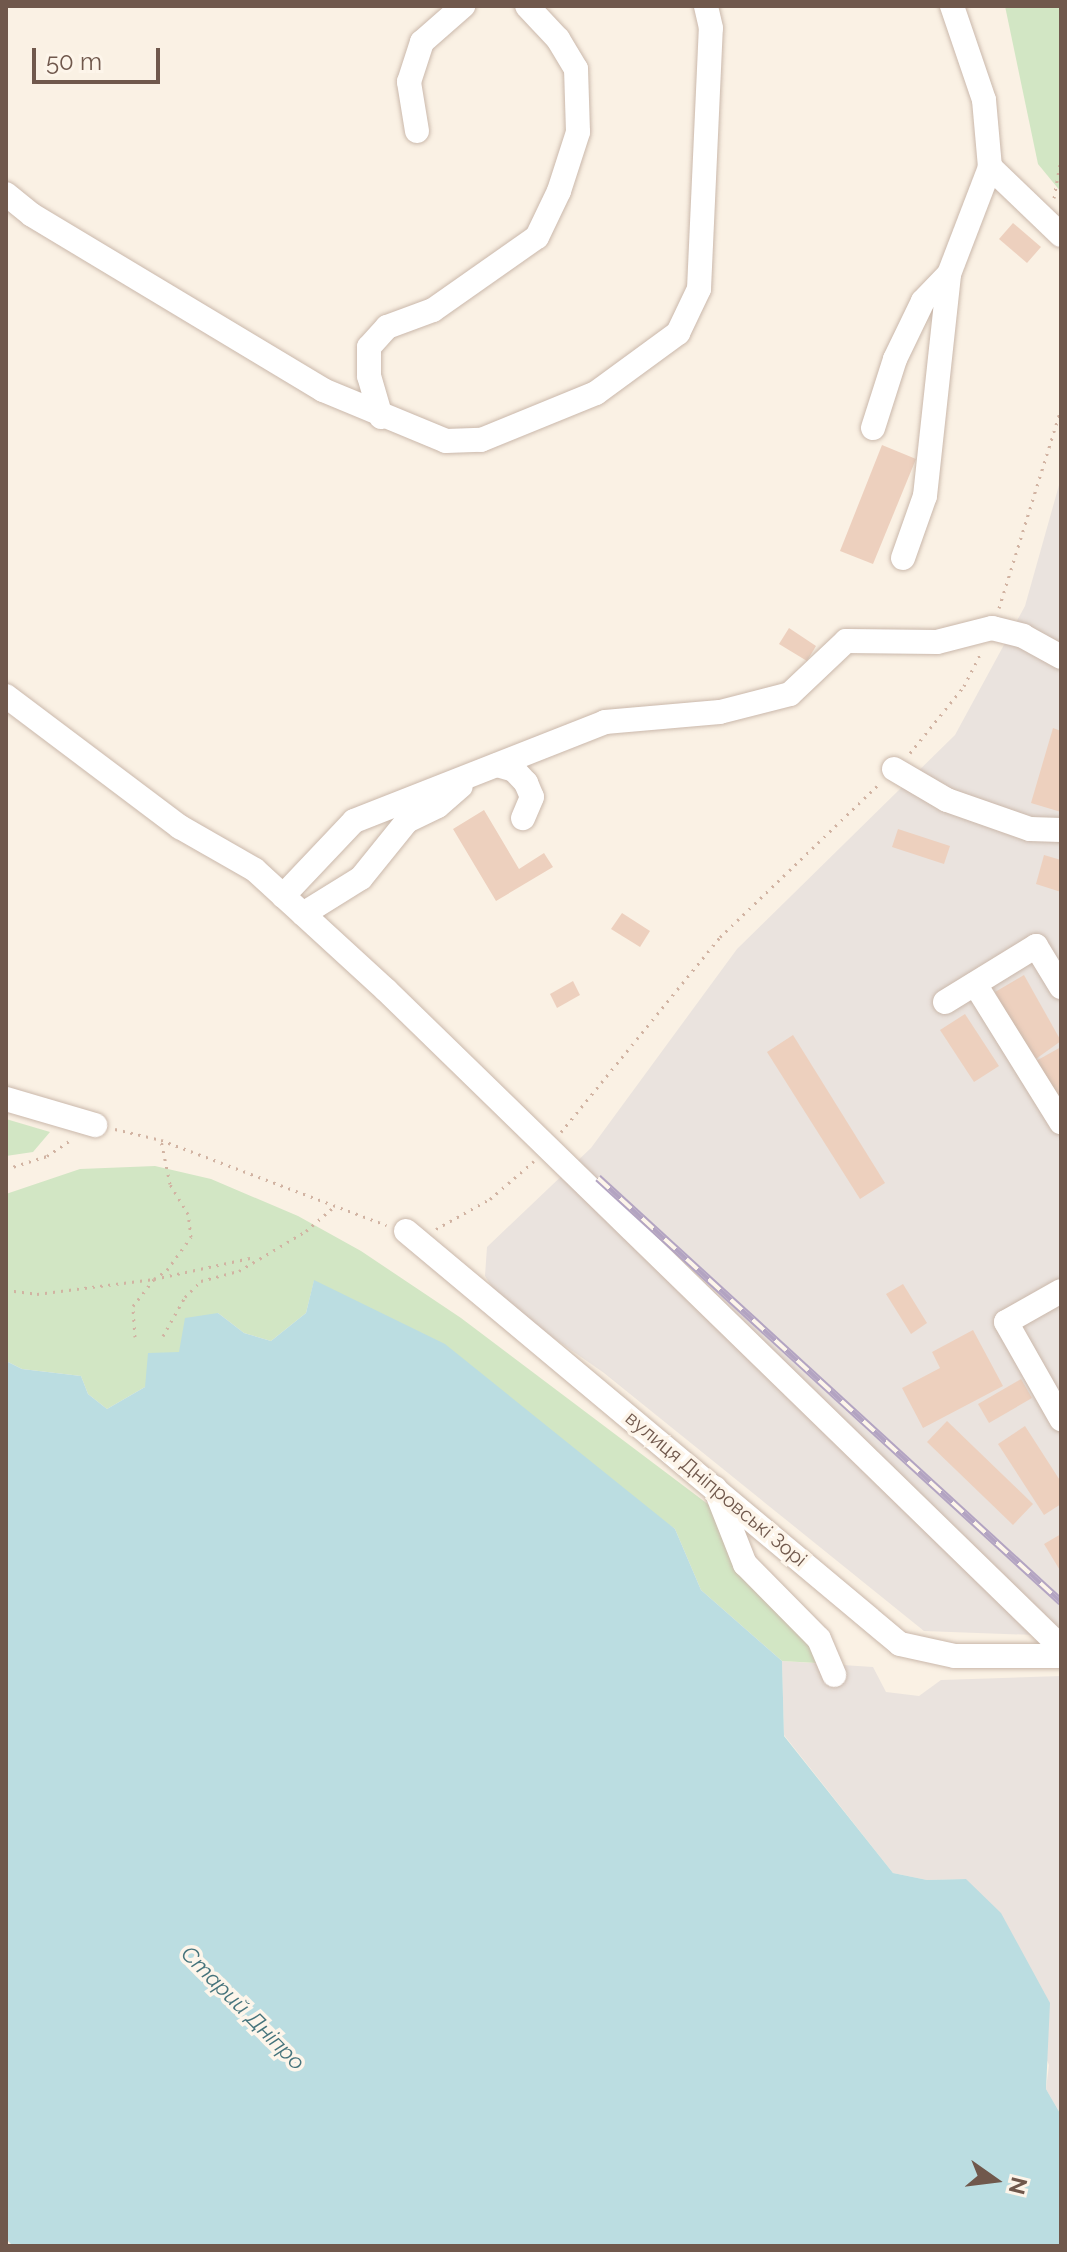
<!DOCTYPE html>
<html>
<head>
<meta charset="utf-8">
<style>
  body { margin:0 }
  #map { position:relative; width:1067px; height:2252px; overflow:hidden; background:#faf1e4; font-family:Raleway,sans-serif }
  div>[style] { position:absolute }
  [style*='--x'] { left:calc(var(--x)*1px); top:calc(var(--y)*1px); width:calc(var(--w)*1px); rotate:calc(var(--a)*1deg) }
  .industrial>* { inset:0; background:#eae3de }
  .green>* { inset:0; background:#d2e6c4 }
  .water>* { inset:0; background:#bbdde1 }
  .building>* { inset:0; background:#edd0be }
  .path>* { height:3px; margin-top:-1.5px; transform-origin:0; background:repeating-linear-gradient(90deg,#d1b3a2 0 2px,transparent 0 8px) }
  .roads { filter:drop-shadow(0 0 2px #cab8ab) drop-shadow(0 0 2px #cab8ab) }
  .minor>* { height:24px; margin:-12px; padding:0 12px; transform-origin:12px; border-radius:12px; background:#fff }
  .rail>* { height:8px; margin-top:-4px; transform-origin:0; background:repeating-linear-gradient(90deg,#fdf5ea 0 15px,#b3a4c2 0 30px); box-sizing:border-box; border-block:2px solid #b3a4c2 }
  span { translate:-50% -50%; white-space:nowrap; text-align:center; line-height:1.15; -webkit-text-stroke:7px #fdf5ea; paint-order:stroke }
  .street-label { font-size:20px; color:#70584c }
  .water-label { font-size:22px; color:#45737b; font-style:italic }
  .frame { position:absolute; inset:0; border:8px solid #70584c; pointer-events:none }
  .north { position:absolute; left:955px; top:2140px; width:80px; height:80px; -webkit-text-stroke:6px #fdf5ea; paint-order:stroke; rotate:104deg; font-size:22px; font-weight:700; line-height:32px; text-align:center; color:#70584c }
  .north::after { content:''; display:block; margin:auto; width:28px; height:36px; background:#70584c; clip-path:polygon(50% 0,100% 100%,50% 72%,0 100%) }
  .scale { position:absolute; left:32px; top:48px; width:128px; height:36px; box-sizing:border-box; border:4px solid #70584c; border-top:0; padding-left:10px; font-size:24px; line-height:28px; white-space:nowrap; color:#70584c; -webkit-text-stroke:6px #fdf5ea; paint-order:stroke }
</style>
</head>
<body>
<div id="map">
  <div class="industrial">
    <i style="clip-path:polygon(1061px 478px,1061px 1636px,924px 1631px,604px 1373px,501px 1301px,485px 1276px,487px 1247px,591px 1148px,737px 949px,955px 735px,1025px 606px)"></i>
    <i style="clip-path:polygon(782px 1661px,873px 1667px,886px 1692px,919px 1696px,941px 1680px,1061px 1676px,1061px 2115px,1046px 2089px,1049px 2065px,966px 1879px,927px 1880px,893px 1873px,784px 1735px)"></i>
  </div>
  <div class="green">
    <i style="clip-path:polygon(1005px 6px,1061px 6px,1061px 192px,1038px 164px)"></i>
    <i style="clip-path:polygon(6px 1119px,50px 1132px,33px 1152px,6px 1156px)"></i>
    <i style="clip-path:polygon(155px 1166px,211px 1179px,298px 1216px,361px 1251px,461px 1318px,717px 1511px,811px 1644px,817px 1663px,782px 1661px,701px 1590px,675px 1529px,314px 1281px,306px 1313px,271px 1341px,244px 1333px,218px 1313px,145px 1387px,107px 1409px,88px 1394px,81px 1376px,22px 1369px,6px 1361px,6px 1194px,80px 1169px)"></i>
  </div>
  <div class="water">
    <i style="clip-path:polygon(314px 1280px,445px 1344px,675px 1529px,701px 1590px,782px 1661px,784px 1736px,893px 1873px,927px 1880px,966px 1879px,1001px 1913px,1050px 2003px,1046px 2089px,1061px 2115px,1061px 2246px,13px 2246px,6px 2239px,6px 1361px,22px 1369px,81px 1376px,88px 1394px,107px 1409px,145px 1387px,148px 1353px,179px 1352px,185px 1318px,218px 1313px,244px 1333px,271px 1341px,306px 1313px)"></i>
  </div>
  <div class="building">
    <i style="clip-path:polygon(1013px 223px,1041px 247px,1027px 263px,999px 239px)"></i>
    <i style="clip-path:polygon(882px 445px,916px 459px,873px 564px,840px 551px)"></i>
    <i style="clip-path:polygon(789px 628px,816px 646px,807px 661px,779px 644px)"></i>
    <i style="clip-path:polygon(1053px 728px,1061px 731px,1061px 812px,1031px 803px)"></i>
    <i style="clip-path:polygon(484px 810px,519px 869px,544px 853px,553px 867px,496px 901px,453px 829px)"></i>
    <i style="clip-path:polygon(898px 829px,950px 846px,944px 864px,892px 847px)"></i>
    <i style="clip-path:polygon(1044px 855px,1061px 860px,1061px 892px,1036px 884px)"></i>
    <i style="clip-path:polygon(622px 913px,650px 931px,640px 947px,611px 929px)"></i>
    <i style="clip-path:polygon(1024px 975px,1061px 1041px,1033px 1061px,995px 992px)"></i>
    <i style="clip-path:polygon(573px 981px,580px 995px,557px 1008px,550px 994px)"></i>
    <i style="clip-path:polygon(965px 1014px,999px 1066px,974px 1082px,940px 1030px)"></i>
    <i style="clip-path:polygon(793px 1035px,885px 1183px,860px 1199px,767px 1052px)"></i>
    <i style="clip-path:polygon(1061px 1047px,1061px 1106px,1036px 1061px)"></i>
    <i style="clip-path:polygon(903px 1284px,927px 1323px,911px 1334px,886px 1294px)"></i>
    <i style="clip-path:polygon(973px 1330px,1003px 1386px,923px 1428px,902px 1388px,940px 1368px,932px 1352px)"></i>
    <i style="clip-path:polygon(1021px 1379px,1032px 1398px,989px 1423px,978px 1404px)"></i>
    <i style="clip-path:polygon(947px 1421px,1033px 1504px,1013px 1525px,927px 1442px)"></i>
    <i style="clip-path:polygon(1025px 1426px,1061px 1482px,1061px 1504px,1044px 1515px,998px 1444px)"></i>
    <i style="clip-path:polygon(1061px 1534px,1061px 1572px,1044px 1544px)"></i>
  </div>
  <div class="path">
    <i style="--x:1054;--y:198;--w:40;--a:-80"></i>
    <i style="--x:999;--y:608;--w:208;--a:-72.7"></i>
    <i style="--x:910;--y:753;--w:86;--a:-51.1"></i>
    <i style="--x:964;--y:686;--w:38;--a:-63"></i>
    <i style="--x:115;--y:1129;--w:47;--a:13.4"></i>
    <i style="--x:161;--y:1140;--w:241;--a:20.7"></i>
    <i style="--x:561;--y:1132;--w:252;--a:-50.8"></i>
    <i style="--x:720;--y:937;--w:221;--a:-43.9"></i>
    <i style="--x:6;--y:1169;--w:43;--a:-17.6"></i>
    <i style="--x:47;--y:1156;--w:30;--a:-34"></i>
    <i style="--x:436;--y:1229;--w:62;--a:-29.1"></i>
    <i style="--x:490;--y:1199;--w:58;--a:-40.8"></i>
    <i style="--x:6;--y:1290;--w:31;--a:7"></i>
    <i style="--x:37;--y:1294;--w:118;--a:-7.3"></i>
    <i style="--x:154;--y:1279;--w:16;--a:-35"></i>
    <i style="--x:167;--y:1270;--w:41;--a:-54"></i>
    <i style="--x:191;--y:1237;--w:23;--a:-97"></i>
    <i style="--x:188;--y:1214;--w:35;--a:-121"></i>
    <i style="--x:170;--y:1184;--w:45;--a:-101.6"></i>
    <i style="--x:163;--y:1336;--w:45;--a:-60.6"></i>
    <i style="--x:185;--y:1297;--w:23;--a:-45"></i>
    <i style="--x:201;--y:1281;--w:39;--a:-15"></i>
    <i style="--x:239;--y:1271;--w:78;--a:-30.8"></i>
    <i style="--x:306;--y:1231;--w:35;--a:-41"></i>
    <i style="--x:135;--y:1337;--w:31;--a:-94"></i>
    <i style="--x:133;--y:1306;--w:34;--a:-52"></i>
    <i style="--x:154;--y:1279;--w:103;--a:-12.3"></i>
  </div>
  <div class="roads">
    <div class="minor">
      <i style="--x:952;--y:6;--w:99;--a:71.2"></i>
      <i style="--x:984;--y:100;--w:67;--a:84.9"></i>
      <i style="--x:990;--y:167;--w:98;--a:43.8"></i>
      <i style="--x:417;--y:131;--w:50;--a:-99.3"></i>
      <i style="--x:409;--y:82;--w:42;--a:-72"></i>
      <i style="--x:422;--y:42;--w:55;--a:-41.3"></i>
      <i style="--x:6;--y:194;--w:33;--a:39"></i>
      <i style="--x:32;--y:215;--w:340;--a:31"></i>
      <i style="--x:323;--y:390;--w:133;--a:22.5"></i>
      <i style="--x:446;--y:441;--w:35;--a:-2"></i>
      <i style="--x:481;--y:440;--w:124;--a:-22.2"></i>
      <i style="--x:596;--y:393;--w:102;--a:-36.2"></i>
      <i style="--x:678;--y:333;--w:49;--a:-64.5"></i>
      <i style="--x:699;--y:289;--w:261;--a:-87.4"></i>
      <i style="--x:711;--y:28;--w:23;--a:-103"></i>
      <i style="--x:381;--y:417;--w:43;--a:-106.3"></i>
      <i style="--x:369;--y:376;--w:29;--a:-90"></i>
      <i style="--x:369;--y:347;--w:27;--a:-48"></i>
      <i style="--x:387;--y:327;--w:49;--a:-20.3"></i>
      <i style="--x:433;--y:310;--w:127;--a:-35.1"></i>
      <i style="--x:537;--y:237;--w:51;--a:-64.4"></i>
      <i style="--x:559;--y:191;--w:62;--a:-72.1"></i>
      <i style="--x:578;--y:132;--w:63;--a:-91.8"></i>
      <i style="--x:576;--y:69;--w:35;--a:-121"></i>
      <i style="--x:558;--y:39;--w:45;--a:-133.2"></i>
      <i style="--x:873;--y:428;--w:72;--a:-72.3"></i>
      <i style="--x:895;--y:359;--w:64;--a:-64.2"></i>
      <i style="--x:923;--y:301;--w:37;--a:-46"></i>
      <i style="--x:903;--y:558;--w:66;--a:-70.5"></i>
      <i style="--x:925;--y:496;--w:223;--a:-83.8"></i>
      <i style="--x:949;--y:274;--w:115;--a:-69"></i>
      <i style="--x:6;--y:696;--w:218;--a:37"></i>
      <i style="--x:180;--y:827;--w:86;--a:29.8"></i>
      <i style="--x:255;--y:870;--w:178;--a:42.5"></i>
      <i style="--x:386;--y:990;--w:942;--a:44.23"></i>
      <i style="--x:497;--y:765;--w:18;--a:16"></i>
      <i style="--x:514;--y:770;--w:18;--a:47"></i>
      <i style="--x:526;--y:783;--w:15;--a:67"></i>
      <i style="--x:532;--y:797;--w:23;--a:113"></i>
      <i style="--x:894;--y:769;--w:61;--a:30.3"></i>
      <i style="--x:947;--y:800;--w:88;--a:19.3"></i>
      <i style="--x:1030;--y:829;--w:31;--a:2"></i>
      <i style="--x:283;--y:896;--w:103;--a:-46.6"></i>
      <i style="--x:354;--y:821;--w:270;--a:-21.5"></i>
      <i style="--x:605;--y:722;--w:115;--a:-5"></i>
      <i style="--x:720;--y:712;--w:72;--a:-14.4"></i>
      <i style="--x:790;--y:694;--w:77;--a:-43.4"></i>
      <i style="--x:846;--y:641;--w:91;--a:0.6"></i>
      <i style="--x:937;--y:642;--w:57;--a:-14.3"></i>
      <i style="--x:992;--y:628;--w:32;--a:14"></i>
      <i style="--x:1023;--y:636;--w:43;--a:28.9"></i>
      <i style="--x:303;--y:914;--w:68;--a:-31.8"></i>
      <i style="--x:361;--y:878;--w:73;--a:-51.1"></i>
      <i style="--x:407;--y:821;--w:34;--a:-26"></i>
      <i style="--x:438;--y:806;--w:30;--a:-41"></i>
      <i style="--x:975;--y:984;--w:163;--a:58.1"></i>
      <i style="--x:945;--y:1002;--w:107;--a:-31.6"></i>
      <i style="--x:1036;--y:946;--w:48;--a:58.6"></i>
      <i style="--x:6;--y:1099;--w:93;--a:16.3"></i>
      <i style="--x:406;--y:1231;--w:644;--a:39.9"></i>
      <i style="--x:900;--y:1644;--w:56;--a:12.3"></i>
      <i style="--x:955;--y:1656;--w:106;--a:0"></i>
      <i style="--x:1061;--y:1291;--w:63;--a:150.6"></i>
      <i style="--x:1006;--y:1322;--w:112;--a:60.4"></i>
      <i style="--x:715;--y:1488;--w:82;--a:68.5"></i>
      <i style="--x:745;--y:1564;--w:105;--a:45.4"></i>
      <i style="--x:819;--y:1639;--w:39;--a:67"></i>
    </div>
  </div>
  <div class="rail">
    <i style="--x:598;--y:1178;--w:628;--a:42.48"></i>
  </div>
  <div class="street-label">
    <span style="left:716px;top:1489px;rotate:40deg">вулиця Дніпровські Зорі</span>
  </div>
  <div class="water-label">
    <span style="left:243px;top:2008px;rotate:45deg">Старий Дніпро</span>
  </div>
  <div class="frame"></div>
  <div class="north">N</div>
  <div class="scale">50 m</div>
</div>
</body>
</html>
